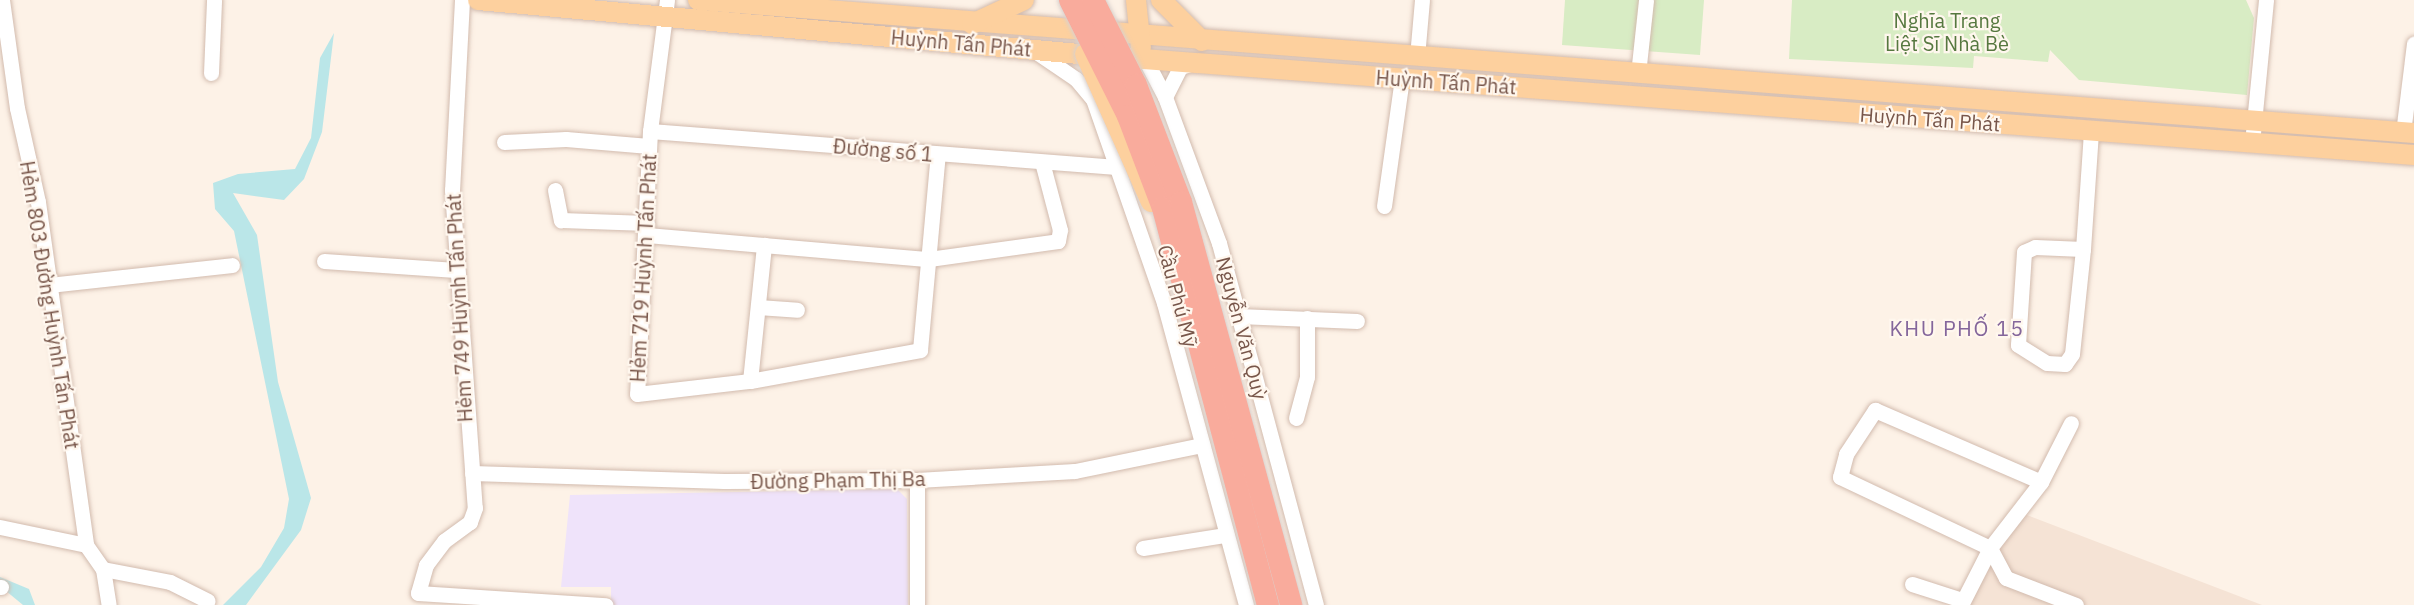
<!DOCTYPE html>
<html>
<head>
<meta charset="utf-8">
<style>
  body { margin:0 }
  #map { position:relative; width:2414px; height:605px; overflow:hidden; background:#fdf2e7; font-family:"IBM Plex Sans",sans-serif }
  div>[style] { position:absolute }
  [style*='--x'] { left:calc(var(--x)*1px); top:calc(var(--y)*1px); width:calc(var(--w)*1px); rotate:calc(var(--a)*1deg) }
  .residential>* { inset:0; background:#f5e3d5 }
  .education>* { inset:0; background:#efe3fa }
  .green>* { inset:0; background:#d8ecc4 }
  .water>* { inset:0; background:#bae6e8 }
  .roads { filter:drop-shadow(0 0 2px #d2bbae) drop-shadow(0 0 2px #d2bbae) }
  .minor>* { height:15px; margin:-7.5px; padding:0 7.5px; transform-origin:7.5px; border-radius:7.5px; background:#fff }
  .major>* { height:20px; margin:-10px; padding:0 10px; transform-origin:10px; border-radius:10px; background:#fdd09e }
  .bridges { filter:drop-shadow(0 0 2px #d9d0cc) drop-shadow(0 0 2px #d9d0cc) }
  .major-bridge>* { height:20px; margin:-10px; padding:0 10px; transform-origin:10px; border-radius:10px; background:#fdd09e }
  .highway-bridge>* { height:22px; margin:-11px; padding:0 11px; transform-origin:11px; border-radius:11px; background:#f9ab9c }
  span { translate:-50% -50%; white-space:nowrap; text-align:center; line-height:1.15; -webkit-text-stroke:4.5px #fff7ee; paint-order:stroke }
  .park-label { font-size:20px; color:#56783f }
  .street-label { font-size:20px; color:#78564a }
  .neighbourhood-label { font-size:21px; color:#84669b; letter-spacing:1.5px }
</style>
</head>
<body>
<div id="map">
  <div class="residential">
    <i style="clip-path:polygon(2024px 514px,2262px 605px,1956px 605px)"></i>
  </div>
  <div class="education">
    <i style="clip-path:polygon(897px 489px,907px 499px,908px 605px,611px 605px,611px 587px,561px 587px,570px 495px)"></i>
  </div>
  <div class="green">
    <i style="clip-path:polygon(1565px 0,1704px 0,1700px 55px,1562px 45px)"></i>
    <i style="clip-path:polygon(1792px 0,2246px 0,2254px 18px,2247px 95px,2079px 80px,2050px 50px,2048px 62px,1974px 56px,1973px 68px,1789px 59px)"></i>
  </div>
  <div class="water">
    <i style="clip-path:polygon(334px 33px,322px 132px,304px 179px,284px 200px,233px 193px,257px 235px,278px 382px,311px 498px,301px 530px,246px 605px,223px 605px,261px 567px,284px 528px,289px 499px,234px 231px,215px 209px,213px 183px,238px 174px,295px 169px,311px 138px,320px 58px)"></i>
    <i style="clip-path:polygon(0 577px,29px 589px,35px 605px,23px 605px,0 586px)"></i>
  </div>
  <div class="roads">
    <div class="minor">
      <i style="--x:2;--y:0;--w:109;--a:82.1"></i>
      <i style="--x:17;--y:108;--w:96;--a:77.4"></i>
      <i style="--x:38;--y:202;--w:346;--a:82"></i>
      <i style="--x:86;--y:545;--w:29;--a:55"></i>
      <i style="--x:103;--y:569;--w:36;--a:81"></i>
      <i style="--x:462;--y:0;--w:190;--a:93"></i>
      <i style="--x:452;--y:190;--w:319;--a:85.9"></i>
      <i style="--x:475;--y:508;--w:15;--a:110"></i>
      <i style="--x:470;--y:522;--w:32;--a:144"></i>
      <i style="--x:444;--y:541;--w:30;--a:127"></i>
      <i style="--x:426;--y:565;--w:29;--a:106"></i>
      <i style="--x:418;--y:593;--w:188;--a:3.7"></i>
      <i style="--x:667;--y:0;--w:132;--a:97.4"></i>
      <i style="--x:650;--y:131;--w:263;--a:92.8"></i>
      <i style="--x:637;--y:394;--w:114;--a:-6.6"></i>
      <i style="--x:750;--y:381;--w:173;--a:-10.3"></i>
      <i style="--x:920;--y:350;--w:197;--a:-84.8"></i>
      <i style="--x:1032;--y:49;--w:53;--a:34.3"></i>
      <i style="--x:1076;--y:79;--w:26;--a:50"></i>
      <i style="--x:1417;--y:57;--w:57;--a:-85"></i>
      <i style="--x:1145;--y:59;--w:43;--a:62.2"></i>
      <i style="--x:1165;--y:97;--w:156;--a:69.7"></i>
      <i style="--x:1219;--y:243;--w:375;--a:75"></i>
      <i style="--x:211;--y:73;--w:73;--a:-87.6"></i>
      <i style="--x:1638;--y:74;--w:74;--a:-83.8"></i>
      <i style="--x:1091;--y:76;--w:23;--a:85"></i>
      <i style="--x:1093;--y:99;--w:216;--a:70.8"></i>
      <i style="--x:1164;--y:303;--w:313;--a:74.8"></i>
      <i style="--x:1165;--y:97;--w:34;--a:-63"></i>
      <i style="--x:1180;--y:67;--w:15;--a:-16"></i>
      <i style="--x:650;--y:131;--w:468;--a:4.4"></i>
      <i style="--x:2403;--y:133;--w:90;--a:-83"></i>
      <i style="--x:504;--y:142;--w:62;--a:-2.8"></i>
      <i style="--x:566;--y:139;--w:83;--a:4.8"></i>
      <i style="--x:2252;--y:143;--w:144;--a:-84.4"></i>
      <i style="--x:555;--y:190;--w:31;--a:79"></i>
      <i style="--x:561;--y:220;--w:86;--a:2"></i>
      <i style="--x:1384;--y:206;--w:129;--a:-82"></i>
      <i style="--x:647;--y:235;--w:283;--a:4.9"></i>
      <i style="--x:929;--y:259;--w:130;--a:-7.9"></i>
      <i style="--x:1058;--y:241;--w:11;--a:-80"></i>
      <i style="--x:1060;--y:230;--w:70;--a:-104.8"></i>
      <i style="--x:2083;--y:249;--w:48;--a:-177.6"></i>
      <i style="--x:2035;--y:247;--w:12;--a:156"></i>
      <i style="--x:2024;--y:252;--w:93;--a:93.7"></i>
      <i style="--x:2018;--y:345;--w:34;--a:32"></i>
      <i style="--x:2047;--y:363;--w:18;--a:3"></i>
      <i style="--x:2065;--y:364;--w:12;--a:-55"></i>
      <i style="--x:2072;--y:354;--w:106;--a:-84"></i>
      <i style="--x:2083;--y:249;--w:118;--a:-86.1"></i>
      <i style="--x:324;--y:261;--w:132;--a:3.9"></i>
      <i style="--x:49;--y:285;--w:184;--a:-6.2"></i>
      <i style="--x:758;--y:307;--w:39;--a:4"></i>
      <i style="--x:1239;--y:316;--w:118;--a:2.4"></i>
      <i style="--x:750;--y:381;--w:137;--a:-84.1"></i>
      <i style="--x:1296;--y:418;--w:42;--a:-75"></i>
      <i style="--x:1307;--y:377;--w:59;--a:-90"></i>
      <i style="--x:472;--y:473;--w:252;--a:1.8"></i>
      <i style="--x:724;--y:481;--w:193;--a:-0.3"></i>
      <i style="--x:917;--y:480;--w:158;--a:-3.3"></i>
      <i style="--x:1075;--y:471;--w:130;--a:-11.6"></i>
      <i style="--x:917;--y:480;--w:125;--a:90"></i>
      <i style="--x:0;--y:527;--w:88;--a:11.8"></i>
      <i style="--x:1143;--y:548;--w:82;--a:-9.1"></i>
      <i style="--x:1990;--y:548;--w:166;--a:-154.7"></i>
      <i style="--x:1840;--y:477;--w:24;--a:-75"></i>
      <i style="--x:1846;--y:454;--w:53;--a:-56.6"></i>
      <i style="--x:1875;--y:410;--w:181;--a:23.4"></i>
      <i style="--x:1990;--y:548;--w:34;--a:62"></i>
      <i style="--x:2006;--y:578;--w:75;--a:21.1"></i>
      <i style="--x:103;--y:569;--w:68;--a:11"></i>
      <i style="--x:170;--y:582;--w:42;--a:26.6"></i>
      <i style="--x:1912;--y:584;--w:52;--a:17.7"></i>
      <i style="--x:0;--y:587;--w:1;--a:0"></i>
      <i style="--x:1961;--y:605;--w:64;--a:-63"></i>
      <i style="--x:1990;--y:548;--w:83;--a:-52.3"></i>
      <i style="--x:2041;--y:482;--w:66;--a:-63"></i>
    </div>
    <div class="major">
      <i style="--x:478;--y:0;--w:615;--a:5.13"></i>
      <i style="--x:1091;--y:55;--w:1327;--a:4.32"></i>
      <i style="--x:698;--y:0;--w:1721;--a:4.43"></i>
      <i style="--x:1136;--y:0;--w:48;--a:84.1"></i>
      <i style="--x:1161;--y:0;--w:58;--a:45"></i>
      <i style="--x:972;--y:24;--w:57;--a:-24.8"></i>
    </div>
  </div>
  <div class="bridges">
    <div class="major-bridge">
      <i style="--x:1085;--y:54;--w:162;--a:66"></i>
    </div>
    <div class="highway-bridge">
      <i style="--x:1070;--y:0;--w:130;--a:63.4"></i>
      <i style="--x:1128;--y:116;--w:98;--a:69.2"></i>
      <i style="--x:1163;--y:208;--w:411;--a:75.2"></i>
      <i style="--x:1093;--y:0;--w:95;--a:63.2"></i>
      <i style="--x:1136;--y:85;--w:125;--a:69"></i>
      <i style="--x:1181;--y:202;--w:418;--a:74.7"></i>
    </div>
  </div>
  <div class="park-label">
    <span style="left:1947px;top:32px">Nghĩa Trang<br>Liệt Sĩ Nhà Bè</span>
  </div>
  <div class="street-label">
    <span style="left:961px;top:43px;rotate:5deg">Huỳnh Tấn Phát</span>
    <span style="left:1446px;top:82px;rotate:4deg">Huỳnh Tấn Phát</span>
    <span style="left:1930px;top:119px;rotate:4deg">Huỳnh Tấn Phát</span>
    <span style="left:883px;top:150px;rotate:5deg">Đường số 1</span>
    <span style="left:643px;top:268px;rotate:-87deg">Hẻm 719 Huỳnh Tấn Phát</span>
    <span style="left:1178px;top:296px;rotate:75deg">Cầu Phú Mỹ</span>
    <span style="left:50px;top:305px;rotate:81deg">Hẻm 803 Đường Huỳnh Tấn Phát</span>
    <span style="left:459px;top:308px;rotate:-93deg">Hẻm 749 Huỳnh Tấn Phát</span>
    <span style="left:1242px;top:328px;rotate:75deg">Nguyễn Văn Quỳ</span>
    <span style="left:838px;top:480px;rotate:-1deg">Đường Phạm Thị Ba</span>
  </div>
  <div class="neighbourhood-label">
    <span style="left:1957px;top:328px">KHU PHỐ 15</span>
  </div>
</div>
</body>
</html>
